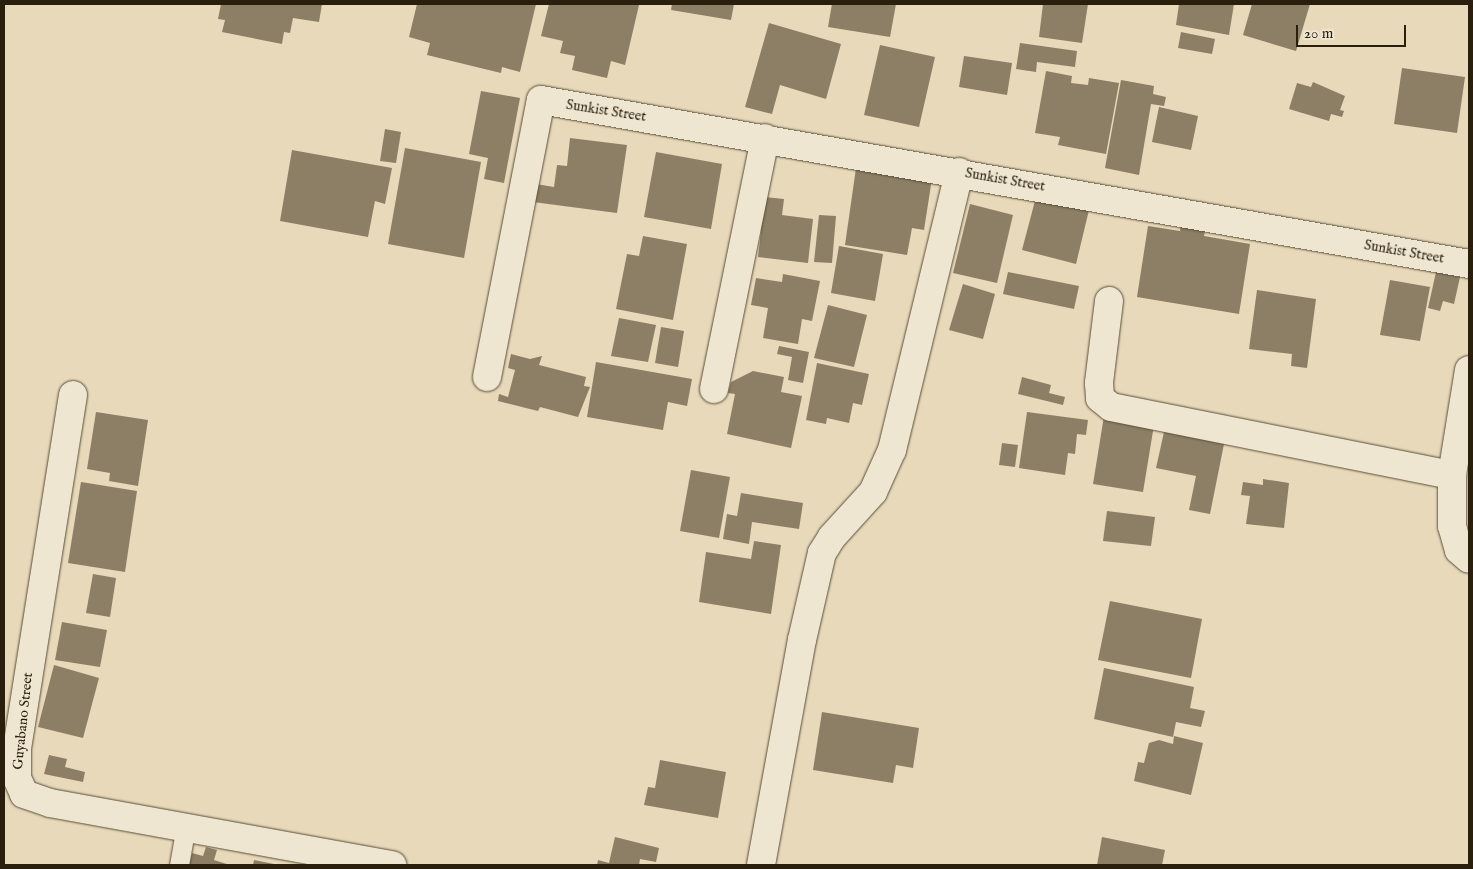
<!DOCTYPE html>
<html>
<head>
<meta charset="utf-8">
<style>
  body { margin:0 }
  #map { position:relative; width:1473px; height:869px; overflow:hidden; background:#e7d9b9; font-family:"IM FELL English",serif }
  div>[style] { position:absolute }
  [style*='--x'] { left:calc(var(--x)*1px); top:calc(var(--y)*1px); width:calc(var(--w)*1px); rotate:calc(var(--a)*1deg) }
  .building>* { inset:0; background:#8c7f66 }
  .roads { filter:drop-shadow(0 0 1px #594d38) drop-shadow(0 0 1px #594d38) }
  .lane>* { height:19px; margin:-9.5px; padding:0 9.5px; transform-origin:9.5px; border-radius:9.5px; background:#efe6d2 }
  .street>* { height:28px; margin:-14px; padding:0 14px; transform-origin:14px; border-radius:14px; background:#efe6d2 }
  .secondary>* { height:28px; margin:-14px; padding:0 14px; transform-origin:14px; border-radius:14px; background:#efe6d2 }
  span { translate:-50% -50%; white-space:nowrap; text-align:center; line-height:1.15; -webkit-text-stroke:4px #efe6d2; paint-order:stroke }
  .street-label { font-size:14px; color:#2a1e0d }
  .frame { position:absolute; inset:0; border:5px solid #2a1e0d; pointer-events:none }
  .scale { position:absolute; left:1296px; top:25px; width:110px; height:22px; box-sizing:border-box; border:2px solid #2a1e0d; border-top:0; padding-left:6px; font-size:15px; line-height:18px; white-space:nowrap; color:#2a1e0d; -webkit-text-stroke:4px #efe6d2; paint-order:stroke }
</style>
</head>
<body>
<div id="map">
  <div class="building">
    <i style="clip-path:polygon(221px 4px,322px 4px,319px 22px,293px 18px,290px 33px,284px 32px,282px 44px,222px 32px,225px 20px,218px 19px)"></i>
    <i style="clip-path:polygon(417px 4px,536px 4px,520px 72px,502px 67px,501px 73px,427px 55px,430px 43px,409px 37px)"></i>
    <i style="clip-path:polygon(549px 4px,639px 5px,625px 65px,611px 61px,607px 78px,572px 70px,575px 56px,560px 53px,563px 41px,541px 36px)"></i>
    <i style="clip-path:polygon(672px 4px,734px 4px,731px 20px,671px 10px)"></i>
    <i style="clip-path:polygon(832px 4px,896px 4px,890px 37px,828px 27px)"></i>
    <i style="clip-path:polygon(1043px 4px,1088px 4px,1082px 43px,1039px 37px)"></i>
    <i style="clip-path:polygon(1179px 4px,1234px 4px,1229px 35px,1176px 25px)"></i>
    <i style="clip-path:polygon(1252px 4px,1310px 4px,1296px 51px,1243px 35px)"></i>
    <i style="clip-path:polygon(769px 23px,841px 44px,826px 99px,780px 85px,772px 114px,745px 107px)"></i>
    <i style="clip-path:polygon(1181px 32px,1215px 39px,1212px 54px,1178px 48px)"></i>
    <i style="clip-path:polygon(1020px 43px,1077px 51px,1075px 67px,1037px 62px,1036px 72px,1016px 69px)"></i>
    <i style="clip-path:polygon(880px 45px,935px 57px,919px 127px,864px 115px)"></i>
    <i style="clip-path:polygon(964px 56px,1012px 63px,1007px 95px,959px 87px)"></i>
    <i style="clip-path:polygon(1402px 68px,1465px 77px,1457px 133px,1394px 124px)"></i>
    <i style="clip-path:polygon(1046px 71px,1072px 76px,1071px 83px,1088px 85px,1089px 78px,1119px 83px,1106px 154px,1058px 145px,1060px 137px,1035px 133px)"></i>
    <i style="clip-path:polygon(1121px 80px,1154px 86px,1153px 94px,1166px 97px,1164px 106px,1151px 104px,1139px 175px,1105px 168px)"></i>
    <i style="clip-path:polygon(1313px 82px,1345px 96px,1340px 110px,1344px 111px,1342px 117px,1331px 114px,1329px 121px,1289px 109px,1297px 83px,1311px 87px)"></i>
    <i style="clip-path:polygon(481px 91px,520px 98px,504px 183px,484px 179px,488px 158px,469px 154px)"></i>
    <i style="clip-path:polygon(1159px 107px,1198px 116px,1191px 150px,1152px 142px)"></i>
    <i style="clip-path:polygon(385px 129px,401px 132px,396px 163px,380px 161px)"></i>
    <i style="clip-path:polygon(570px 138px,627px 145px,617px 213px,533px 202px,536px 184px,554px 187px,557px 165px,567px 166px)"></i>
    <i style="clip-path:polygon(405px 148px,481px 162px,464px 258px,388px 244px)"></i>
    <i style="clip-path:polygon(292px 150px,392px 168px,385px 204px,375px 201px,368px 237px,280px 221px)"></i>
    <i style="clip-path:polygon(656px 152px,722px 164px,711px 229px,644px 217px)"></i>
    <i style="clip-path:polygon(856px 168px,933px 172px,924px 230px,912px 228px,907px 255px,845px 245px)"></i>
    <i style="clip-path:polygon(756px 196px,784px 199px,782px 215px,813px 219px,808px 263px,758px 257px,761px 231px,752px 230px)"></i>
    <i style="clip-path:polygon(1036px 197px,1089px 210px,1076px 264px,1022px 250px)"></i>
    <i style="clip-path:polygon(970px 204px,1013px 215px,997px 283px,953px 273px)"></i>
    <i style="clip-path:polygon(819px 215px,836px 216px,832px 263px,814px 262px)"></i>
    <i style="clip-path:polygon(1182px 217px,1207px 221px,1204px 236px,1250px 244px,1239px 314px,1137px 297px,1148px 226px,1180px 231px)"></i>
    <i style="clip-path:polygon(643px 236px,687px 244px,673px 320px,616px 309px,627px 254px,639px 256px)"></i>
    <i style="clip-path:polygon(839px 246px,883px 254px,875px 301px,831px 293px)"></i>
    <i style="clip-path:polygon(1008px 272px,1079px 286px,1074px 309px,1003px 294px)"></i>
    <i style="clip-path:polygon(1436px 272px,1460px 277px,1454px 304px,1443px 301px,1440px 311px,1428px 308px)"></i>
    <i style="clip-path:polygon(783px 274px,820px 281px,812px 321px,802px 319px,798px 344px,763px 338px,768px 308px,751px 305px,756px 278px,782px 282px)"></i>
    <i style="clip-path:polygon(1390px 280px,1430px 287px,1420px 341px,1380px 335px)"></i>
    <i style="clip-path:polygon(963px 284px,995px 294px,983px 339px,949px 330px)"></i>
    <i style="clip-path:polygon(1257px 290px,1316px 299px,1307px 368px,1291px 366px,1292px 354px,1249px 349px)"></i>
    <i style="clip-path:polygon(828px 305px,867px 315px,854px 367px,814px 358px)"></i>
    <i style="clip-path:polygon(619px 318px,656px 325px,648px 362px,611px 356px)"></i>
    <i style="clip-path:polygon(661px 327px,684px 331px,678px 367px,655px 363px)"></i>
    <i style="clip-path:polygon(779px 346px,809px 352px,803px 383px,788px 380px,792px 357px,777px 354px)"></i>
    <i style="clip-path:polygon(511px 354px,530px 359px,542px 356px,539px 365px,586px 377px,584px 386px,590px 387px,578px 417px,540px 407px,538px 411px,498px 401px,499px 394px,508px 397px,515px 370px,508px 368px)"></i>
    <i style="clip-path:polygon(596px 362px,692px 379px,687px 406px,668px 402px,663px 430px,587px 417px)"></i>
    <i style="clip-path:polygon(817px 363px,869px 374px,862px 405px,853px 403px,849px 423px,827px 418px,826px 424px,806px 420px)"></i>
    <i style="clip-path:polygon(753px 371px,784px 377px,781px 392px,802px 396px,791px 448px,727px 434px,735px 394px,728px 393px,731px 382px)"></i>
    <i style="clip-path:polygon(1022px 377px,1051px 385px,1049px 393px,1065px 397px,1063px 405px,1018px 394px)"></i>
    <i style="clip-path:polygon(96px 412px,148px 420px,138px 486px,109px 481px,110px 473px,87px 469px)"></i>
    <i style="clip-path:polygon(1027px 412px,1088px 420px,1086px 435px,1077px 434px,1075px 454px,1068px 453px,1065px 475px,1019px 468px)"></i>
    <i style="clip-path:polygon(1104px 416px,1154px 425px,1143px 492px,1093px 484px)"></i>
    <i style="clip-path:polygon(1164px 432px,1224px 444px,1210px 514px,1189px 510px,1196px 476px,1156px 468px)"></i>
    <i style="clip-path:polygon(1002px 443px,1018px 445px,1015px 467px,999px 465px)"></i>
    <i style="clip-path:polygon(691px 470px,730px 477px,719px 538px,680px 531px)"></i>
    <i style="clip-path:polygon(1263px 479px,1289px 483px,1284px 528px,1246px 524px,1250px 496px,1241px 495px,1243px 482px,1263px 485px)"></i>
    <i style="clip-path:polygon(81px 482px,137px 491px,125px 572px,68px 563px)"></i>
    <i style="clip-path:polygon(741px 493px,803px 503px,799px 529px,752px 522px,749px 544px,723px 539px,727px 514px,737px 516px)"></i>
    <i style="clip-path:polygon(1107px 511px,1155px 517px,1151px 546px,1103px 541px)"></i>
    <i style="clip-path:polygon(754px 541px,781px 545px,771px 614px,699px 602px,706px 552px,751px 559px)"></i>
    <i style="clip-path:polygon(93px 574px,116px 578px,110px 617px,86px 613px)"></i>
    <i style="clip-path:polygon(1110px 601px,1202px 619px,1191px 678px,1098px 660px)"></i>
    <i style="clip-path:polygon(62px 622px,107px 630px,100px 667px,55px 660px)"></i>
    <i style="clip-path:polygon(54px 665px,99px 678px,83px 738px,38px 727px)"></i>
    <i style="clip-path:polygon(1104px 668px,1194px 687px,1190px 708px,1205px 711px,1201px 727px,1176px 722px,1173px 737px,1094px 719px)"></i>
    <i style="clip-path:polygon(822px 712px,919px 728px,913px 768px,896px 765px,893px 783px,813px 770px)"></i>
    <i style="clip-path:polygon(1174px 736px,1203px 743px,1191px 795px,1134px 781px,1138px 762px,1144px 763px,1149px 743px,1159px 740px,1173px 744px)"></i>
    <i style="clip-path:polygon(49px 755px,67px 759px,65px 767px,85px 772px,83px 782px,44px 774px)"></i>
    <i style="clip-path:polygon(660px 760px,726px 772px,718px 818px,644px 805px,648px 787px,655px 788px)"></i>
    <i style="clip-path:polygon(615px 837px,659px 848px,656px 862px,640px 859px,639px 865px,597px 865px,598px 860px,609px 863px)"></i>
    <i style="clip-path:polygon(1102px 837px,1165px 850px,1162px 865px,1097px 865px)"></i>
    <i style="clip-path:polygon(206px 847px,217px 850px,214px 860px,230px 865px,189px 865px,192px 853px,203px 856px)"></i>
    <i style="clip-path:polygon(254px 860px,274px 864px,274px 865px,253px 865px)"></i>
  </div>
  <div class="roads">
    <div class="lane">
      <i style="--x:179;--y:865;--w:39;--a:-80"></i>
    </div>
    <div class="street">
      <i style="--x:1109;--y:301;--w:83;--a:97"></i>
      <i style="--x:1099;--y:383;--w:15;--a:86"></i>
      <i style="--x:1100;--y:398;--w:14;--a:39"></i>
      <i style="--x:1111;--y:407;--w:348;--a:11.3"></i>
      <i style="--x:487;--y:377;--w:282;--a:-79"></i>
      <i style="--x:541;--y:100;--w:942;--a:10.02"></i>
      <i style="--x:714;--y:389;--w:256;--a:-78.5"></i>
      <i style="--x:73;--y:395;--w:357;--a:99"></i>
      <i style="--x:17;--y:748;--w:30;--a:90"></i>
      <i style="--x:17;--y:778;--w:17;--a:66"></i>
      <i style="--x:24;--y:794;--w:28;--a:19"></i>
      <i style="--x:50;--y:803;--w:348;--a:10.3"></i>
      <i style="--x:761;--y:865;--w:229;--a:-79.7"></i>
      <i style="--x:802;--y:640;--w:89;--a:-77.1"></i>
      <i style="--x:822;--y:553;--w:19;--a:-58"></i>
      <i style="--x:832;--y:537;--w:61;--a:-47.7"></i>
      <i style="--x:873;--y:492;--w:46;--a:-65.7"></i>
      <i style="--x:892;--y:450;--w:286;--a:-76.4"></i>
    </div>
    <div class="secondary">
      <i style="--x:1469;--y:370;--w:106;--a:99.2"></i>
      <i style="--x:1452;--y:475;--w:51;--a:90"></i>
      <i style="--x:1452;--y:526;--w:25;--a:74"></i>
      <i style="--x:1459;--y:550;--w:13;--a:42"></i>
    </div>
  </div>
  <div class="street-label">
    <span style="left:606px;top:111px;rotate:9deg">Sunkist Street</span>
    <span style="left:1005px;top:180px;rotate:10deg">Sunkist Street</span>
    <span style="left:1404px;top:252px;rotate:10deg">Sunkist Street</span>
    <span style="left:23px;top:721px;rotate:-84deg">Guyabano Street</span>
  </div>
  <div class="frame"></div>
  <div class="scale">20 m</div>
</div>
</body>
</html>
